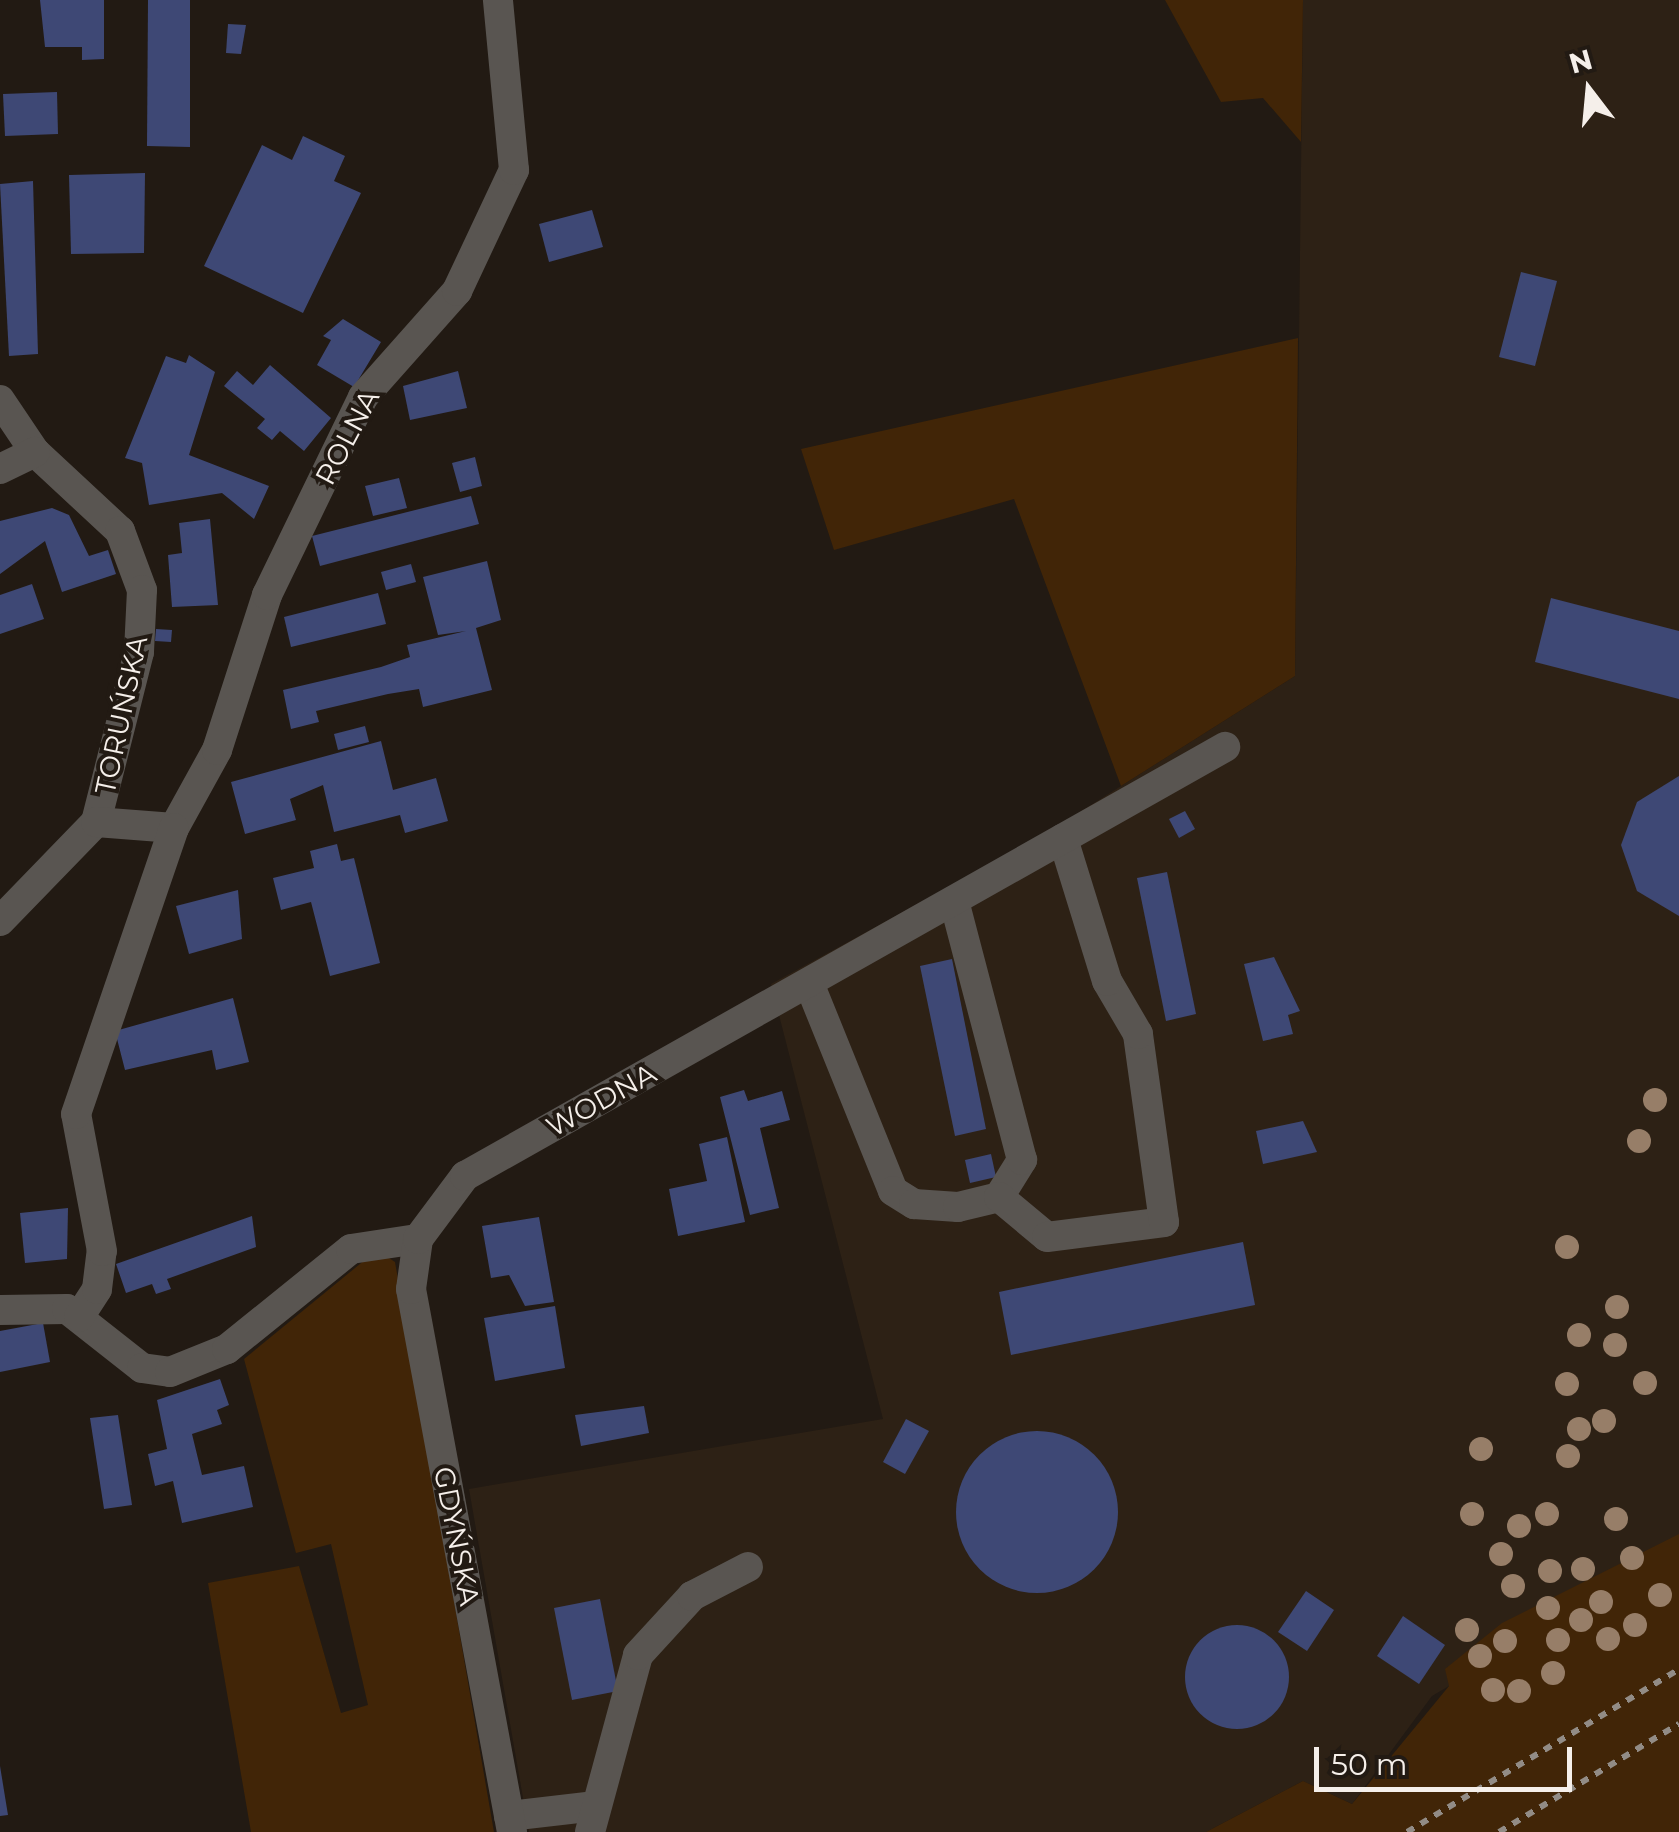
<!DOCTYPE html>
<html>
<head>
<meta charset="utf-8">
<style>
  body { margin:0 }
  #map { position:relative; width:1679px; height:1832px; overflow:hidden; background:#221a13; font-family:Montserrat,sans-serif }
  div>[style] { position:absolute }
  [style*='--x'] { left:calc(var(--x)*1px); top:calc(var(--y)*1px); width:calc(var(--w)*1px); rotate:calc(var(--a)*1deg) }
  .built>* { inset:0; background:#2d2115 }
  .green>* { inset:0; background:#412507 }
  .building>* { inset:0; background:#3e4875 }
  .round { border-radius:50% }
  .path>* { height:6px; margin-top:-3px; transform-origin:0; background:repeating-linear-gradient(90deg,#928c86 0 8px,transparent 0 16px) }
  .minor>* { height:30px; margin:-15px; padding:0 15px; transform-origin:15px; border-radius:15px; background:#595551 }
  .trees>* { width:24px; height:24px; margin:-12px; border-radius:50%; background:#977e68 }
  span { translate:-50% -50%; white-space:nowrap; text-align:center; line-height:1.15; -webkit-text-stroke:8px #221a13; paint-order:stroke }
  .street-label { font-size:28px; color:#f5efea }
  .north { position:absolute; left:1539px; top:40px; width:100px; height:100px; -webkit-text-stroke:8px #221a13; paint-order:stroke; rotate:344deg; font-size:28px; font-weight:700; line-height:40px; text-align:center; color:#f5efea }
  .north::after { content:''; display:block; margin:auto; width:35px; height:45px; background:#f5efea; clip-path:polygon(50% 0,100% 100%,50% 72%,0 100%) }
  .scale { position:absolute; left:1314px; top:1747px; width:258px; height:45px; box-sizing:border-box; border:5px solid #f5efea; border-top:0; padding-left:12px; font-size:30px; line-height:35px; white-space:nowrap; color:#f5efea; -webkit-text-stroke:8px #221a13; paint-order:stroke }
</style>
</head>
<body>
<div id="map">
  <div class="built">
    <i style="clip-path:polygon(1303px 0,1679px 0,1679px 1551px,1432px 1696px,1352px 1804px,1303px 1781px,1206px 1832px,529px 1832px,469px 1489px,883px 1419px,771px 984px,1042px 836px,1295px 676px)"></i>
  </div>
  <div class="green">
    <i style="clip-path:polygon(1165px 0,1303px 0,1301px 142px,1263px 98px,1221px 102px)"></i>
    <i style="clip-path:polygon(1298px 338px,1295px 676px,1121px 786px,1014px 499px,834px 550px,801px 449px)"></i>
    <i style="clip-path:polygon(377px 1250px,395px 1262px,494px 1832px,251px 1832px,208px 1583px,299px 1566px,341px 1713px,368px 1705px,331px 1544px,296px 1553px,244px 1359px)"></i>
    <i style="clip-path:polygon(1679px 1534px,1679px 1832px,1206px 1832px,1303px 1781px,1352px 1804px,1449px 1686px,1445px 1669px,1502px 1623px)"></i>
  </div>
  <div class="building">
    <i style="clip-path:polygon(40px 0,104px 0,104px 59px,82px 60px,82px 47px,45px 47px)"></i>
    <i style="clip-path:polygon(148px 0,190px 0,190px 147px,147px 146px)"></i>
    <i style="clip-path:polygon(228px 24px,246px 25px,241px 54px,226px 53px)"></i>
    <i style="clip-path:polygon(57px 92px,58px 134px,5px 136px,3px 94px)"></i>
    <i style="clip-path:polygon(303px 136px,345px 156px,334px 181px,361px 193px,303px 313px,204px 266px,262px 145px,292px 160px)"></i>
    <i style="clip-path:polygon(145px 173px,144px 253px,71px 254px,69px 175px)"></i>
    <i style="clip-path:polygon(33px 181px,38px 354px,9px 356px,0 184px)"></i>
    <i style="clip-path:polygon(592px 210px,603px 247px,549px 262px,539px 224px)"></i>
    <i style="clip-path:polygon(1521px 272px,1557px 281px,1535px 366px,1499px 357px)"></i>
    <i style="clip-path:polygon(343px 319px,381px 342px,354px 387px,317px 365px,331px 340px,323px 336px)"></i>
    <i style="clip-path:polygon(189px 355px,215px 372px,189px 455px,269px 486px,254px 519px,222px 493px,149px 505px,142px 463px,125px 458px,166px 356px,186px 363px)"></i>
    <i style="clip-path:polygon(270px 365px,331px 418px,304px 451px,280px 431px,272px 440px,257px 428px,265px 419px,224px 386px,237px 371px,253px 385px)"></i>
    <i style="clip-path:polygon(458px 371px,467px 408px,410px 420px,403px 386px)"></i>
    <i style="clip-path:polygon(475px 457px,482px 486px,460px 492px,452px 463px)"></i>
    <i style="clip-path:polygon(399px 478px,407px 508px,373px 516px,365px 486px)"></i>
    <i style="clip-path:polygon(471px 496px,479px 524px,320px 566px,312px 536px)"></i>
    <i style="clip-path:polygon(52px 508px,69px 515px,89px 556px,108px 550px,116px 574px,62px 592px,45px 541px,0 574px,0 521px)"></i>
    <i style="clip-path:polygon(210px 519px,218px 605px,172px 607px,168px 555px,182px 553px,179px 523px)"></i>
    <i style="clip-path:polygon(487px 561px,501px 620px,476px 628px,492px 690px,423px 707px,419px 689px,388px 694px,316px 711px,319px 722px,291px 729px,283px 690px,381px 667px,410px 657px,407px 645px,466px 631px,438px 635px,423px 577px)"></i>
    <i style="clip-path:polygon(411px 564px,416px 582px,386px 590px,381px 572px)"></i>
    <i style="clip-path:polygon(32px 584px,44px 619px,0 634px,0 595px)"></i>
    <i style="clip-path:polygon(378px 593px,386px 624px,291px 647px,284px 617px)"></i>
    <i style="clip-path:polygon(1551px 598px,1679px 631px,1679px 699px,1535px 662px)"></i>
    <i style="clip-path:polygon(156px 629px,172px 630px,171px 642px,155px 641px)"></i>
    <i style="clip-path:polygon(365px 726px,369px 742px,338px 750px,334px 734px)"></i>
    <i style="clip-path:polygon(381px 741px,393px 790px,436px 778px,448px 821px,405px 833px,400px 815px,334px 832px,323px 785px,290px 799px,296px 820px,245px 834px,231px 782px)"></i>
    <i style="clip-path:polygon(1679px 776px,1679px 916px,1637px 891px,1621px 845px,1637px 802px)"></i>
    <i style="clip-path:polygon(1185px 811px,1195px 829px,1179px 838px,1169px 819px)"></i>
    <i style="clip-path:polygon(337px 844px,341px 861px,354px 858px,380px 963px,330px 976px,311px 902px,281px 910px,273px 878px,314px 868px,310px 851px)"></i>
    <i style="clip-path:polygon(1167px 872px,1196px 1014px,1166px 1021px,1137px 878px)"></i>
    <i style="clip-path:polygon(238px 890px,242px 939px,189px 954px,176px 906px)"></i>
    <i style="clip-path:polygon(1274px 957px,1300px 1011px,1288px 1015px,1293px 1034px,1263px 1041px,1244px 964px)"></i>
    <i style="clip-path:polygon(952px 959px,986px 1129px,955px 1136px,920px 966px)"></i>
    <i style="clip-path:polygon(233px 998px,249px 1062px,216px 1070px,212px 1050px,125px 1070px,115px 1031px)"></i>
    <i style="clip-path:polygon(744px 1090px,748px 1101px,782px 1091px,790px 1120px,760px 1128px,779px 1208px,750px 1215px,720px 1097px)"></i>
    <i style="clip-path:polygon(1303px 1121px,1317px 1152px,1263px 1164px,1256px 1131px)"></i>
    <i style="clip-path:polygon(727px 1137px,745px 1222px,678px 1236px,669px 1189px,707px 1181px,699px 1144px)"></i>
    <i style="clip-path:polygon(991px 1154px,996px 1177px,970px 1183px,965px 1160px)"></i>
    <i style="clip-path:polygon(68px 1208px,67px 1259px,25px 1263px,20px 1213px)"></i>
    <i style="clip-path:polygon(252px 1216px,256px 1247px,167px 1279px,171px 1289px,156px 1294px,152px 1284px,126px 1293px,116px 1264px)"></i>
    <i style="clip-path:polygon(539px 1217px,554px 1302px,525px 1306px,509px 1275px,491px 1278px,482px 1226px)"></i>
    <i style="clip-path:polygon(1243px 1242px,1255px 1305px,1011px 1355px,999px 1292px)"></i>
    <i style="clip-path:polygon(555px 1306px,565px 1368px,495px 1381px,484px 1318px)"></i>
    <i style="clip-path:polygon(43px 1323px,50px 1362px,0 1372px,0 1331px)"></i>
    <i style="clip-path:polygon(220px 1379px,229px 1405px,217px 1410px,222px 1424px,192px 1434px,202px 1475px,244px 1466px,253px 1507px,182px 1523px,173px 1481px,155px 1486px,148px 1454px,167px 1449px,157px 1400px)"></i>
    <i style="clip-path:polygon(644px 1406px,649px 1433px,581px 1446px,575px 1415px)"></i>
    <i style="clip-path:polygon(118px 1415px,132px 1505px,104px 1509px,90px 1418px)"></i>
    <i style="clip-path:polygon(906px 1419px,929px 1431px,905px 1474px,883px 1462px)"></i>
    <i class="round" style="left:956px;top:1431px;width:162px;height:162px"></i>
    <i style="clip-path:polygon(1306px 1591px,1334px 1610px,1307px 1651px,1278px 1632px)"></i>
    <i style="clip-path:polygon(600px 1599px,618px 1691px,572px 1700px,554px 1608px)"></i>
    <i style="clip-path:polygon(1403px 1616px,1445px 1645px,1419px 1684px,1377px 1656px)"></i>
    <i class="round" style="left:1185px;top:1625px;width:104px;height:104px"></i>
    <i style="clip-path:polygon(0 1766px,8px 1815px,0 1816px)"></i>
  </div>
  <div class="path">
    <i style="--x:1407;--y:1832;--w:317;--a:-30.9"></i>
    <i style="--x:1499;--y:1832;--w:210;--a:-31"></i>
  </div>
  <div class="minor">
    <i style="--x:0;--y:400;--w:63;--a:56.1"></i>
    <i style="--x:35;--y:452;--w:116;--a:42.9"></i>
    <i style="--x:120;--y:531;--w:63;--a:69.6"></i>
    <i style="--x:142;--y:590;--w:62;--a:92.8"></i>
    <i style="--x:139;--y:652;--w:175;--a:104.2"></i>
    <i style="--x:96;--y:822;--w:138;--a:134.1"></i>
    <i style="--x:0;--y:469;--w:39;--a:-26"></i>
    <i style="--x:96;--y:822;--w:78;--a:4.4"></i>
    <i style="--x:174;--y:828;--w:89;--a:-61.1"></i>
    <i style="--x:217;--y:750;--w:163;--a:-72.1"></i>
    <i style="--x:267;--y:595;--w:220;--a:-64.1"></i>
    <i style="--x:363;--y:397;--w:142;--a:-48.4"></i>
    <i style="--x:457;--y:291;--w:134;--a:-64.8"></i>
    <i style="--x:514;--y:170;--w:171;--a:-95.4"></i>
    <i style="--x:809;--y:983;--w:224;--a:68"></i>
    <i style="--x:893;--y:1191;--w:25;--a:32"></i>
    <i style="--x:914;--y:1204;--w:44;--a:3.9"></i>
    <i style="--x:958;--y:1207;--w:42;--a:-13.7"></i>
    <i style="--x:999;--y:1197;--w:44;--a:-58.1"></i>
    <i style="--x:1022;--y:1160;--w:268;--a:-104.7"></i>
    <i style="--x:999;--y:1197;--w:62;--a:39.8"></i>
    <i style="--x:1047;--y:1237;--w:118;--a:-7.3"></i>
    <i style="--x:1164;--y:1222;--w:190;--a:-97.9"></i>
    <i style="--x:1138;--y:1034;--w:61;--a:-120.3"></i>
    <i style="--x:1107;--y:981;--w:149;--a:-107.2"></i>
    <i style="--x:0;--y:1310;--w:67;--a:-0.9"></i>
    <i style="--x:67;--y:1309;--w:95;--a:38.2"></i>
    <i style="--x:142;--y:1368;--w:28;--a:8"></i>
    <i style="--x:170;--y:1372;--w:61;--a:-22"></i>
    <i style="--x:227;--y:1349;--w:159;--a:-38.9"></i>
    <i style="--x:351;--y:1249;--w:68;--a:-8.5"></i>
    <i style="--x:79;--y:1317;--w:33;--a:-57"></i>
    <i style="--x:97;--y:1289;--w:38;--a:-83"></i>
    <i style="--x:102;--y:1251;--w:139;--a:-100.7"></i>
    <i style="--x:76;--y:1114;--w:302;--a:-71.1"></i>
    <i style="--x:509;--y:1816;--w:87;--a:-6.6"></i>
    <i style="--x:512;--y:1832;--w:552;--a:-100.54"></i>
    <i style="--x:411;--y:1289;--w:50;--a:-82"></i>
    <i style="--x:418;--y:1239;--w:79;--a:-53.3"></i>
    <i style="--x:465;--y:1176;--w:873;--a:-29.44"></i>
    <i style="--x:590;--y:1832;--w:183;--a:-74.8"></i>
    <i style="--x:638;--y:1655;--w:80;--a:-47.5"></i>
    <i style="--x:692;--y:1596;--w:63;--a:-27.4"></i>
  </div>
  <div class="trees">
    <i style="left:1655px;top:1100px"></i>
    <i style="left:1639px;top:1141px"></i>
    <i style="left:1567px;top:1247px"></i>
    <i style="left:1617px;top:1307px"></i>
    <i style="left:1579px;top:1335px"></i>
    <i style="left:1615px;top:1345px"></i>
    <i style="left:1645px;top:1383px"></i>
    <i style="left:1567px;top:1384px"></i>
    <i style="left:1604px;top:1421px"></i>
    <i style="left:1579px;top:1429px"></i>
    <i style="left:1481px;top:1449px"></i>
    <i style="left:1568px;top:1456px"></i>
    <i style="left:1472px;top:1514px"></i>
    <i style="left:1547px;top:1514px"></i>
    <i style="left:1616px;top:1519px"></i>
    <i style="left:1519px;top:1526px"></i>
    <i style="left:1501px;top:1554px"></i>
    <i style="left:1632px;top:1558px"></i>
    <i style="left:1583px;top:1569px"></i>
    <i style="left:1550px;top:1571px"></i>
    <i style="left:1513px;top:1586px"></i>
    <i style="left:1660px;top:1595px"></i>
    <i style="left:1601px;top:1602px"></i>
    <i style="left:1548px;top:1608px"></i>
    <i style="left:1581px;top:1620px"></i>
    <i style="left:1635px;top:1625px"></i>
    <i style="left:1467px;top:1630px"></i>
    <i style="left:1608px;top:1639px"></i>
    <i style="left:1558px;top:1640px"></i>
    <i style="left:1505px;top:1641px"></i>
    <i style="left:1480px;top:1656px"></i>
    <i style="left:1553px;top:1673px"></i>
    <i style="left:1493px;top:1690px"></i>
    <i style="left:1519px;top:1691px"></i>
  </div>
  <div class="street-label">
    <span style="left:347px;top:437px;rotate:-62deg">ROLNA</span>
    <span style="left:121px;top:715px;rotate:-78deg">TORUŃSKA</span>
    <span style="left:601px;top:1100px;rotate:-29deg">WODNA</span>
    <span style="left:457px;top:1536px;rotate:79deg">GDYŃSKA</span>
  </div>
  <div class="north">N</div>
  <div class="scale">50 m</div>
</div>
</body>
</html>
